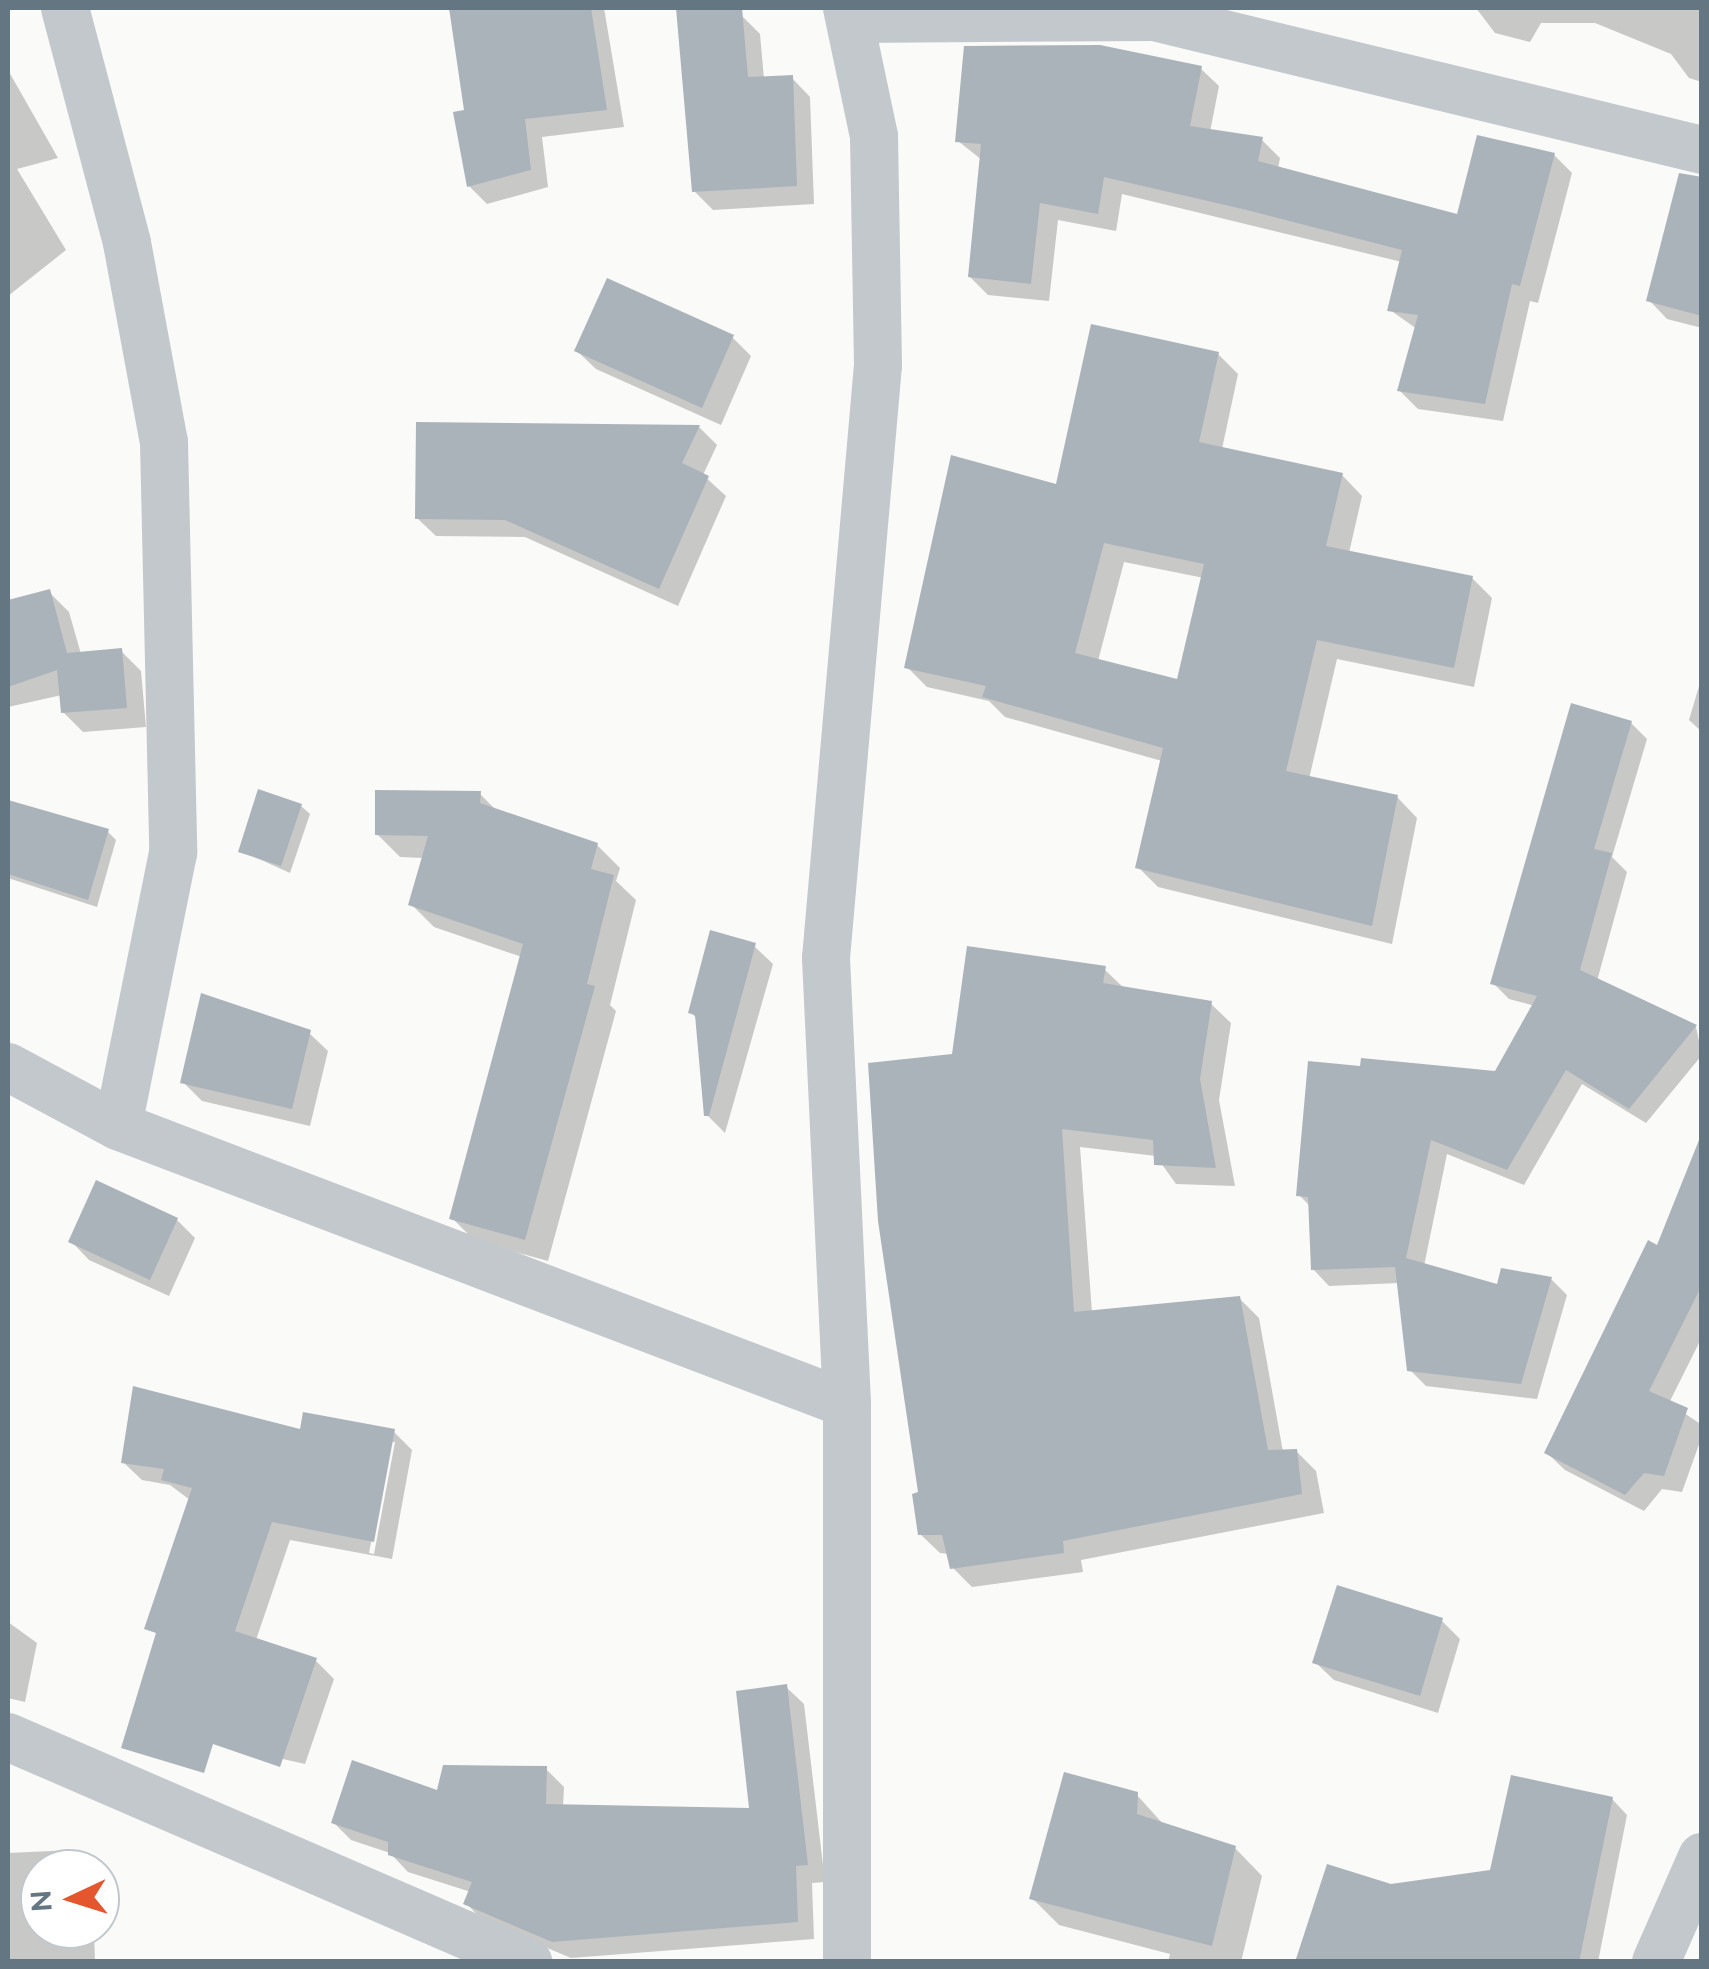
<!DOCTYPE html>
<html>
<head>
<meta charset="utf-8">
<style>
  body { margin:0 }
  #map { position:relative; width:1709px; height:1969px; overflow:hidden; background:#fafaf8; font-family:Raleway,sans-serif }
  div>[style] { position:absolute }
  [style*='--x'] { left:calc(var(--x)*1px); top:calc(var(--y)*1px); width:calc(var(--w)*1px); rotate:calc(var(--a)*1deg) }
  .shadow>* { inset:0; background:#0003 }
  .building>* { inset:0; background:#aab3b9 }
  .minor>* { height:48px; margin:-24px; padding:0 24px; transform-origin:24px; border-radius:24px; background:#c3c8cc }
  span { translate:-50% -50%; white-space:nowrap; text-align:center; line-height:1.15; -webkit-text-stroke:10px #fff; paint-order:stroke }
  .frame { position:absolute; inset:0; border:10px solid #657683; pointer-events:none }
  .north { position:absolute; left:20px; top:1849px; width:100px; height:100px; box-sizing:border-box; background:#fff; border:2px solid #c1c8cd; border-radius:50%; rotate:266deg; font-size:28px; font-weight:700; line-height:40px; text-align:center; color:#657683 }
  .north::after { content:''; display:block; margin:auto; width:35px; height:45px; background:#e4572e; clip-path:polygon(50% 0,100% 100%,50% 72%,0 100%) }
</style>
</head>
<body>
<div id="map">
  <div class="shadow">
    <i style="clip-path:polygon(451px 8px,604px 8px,624px 127px,542px 137px,548px 187px,487px 204px,469px 186px,467px 112px)"></i>
    <i style="clip-path:polygon(1476px 8px,1702px 8px,1702px 82px,1689px 78px,1671px 54px,1595px 23px,1541px 23px,1530px 42px,1495px 33px)"></i>
    <i style="clip-path:polygon(741px 15px,760px 34px,764px 79px,792px 78px,810px 97px,814px 204px,713px 210px,694px 191px)"></i>
    <i style="clip-path:polygon(1200px 68px,1219px 86px,1210px 132px,1262px 140px,1280px 158px,1278px 169px,1459px 217px,1554px 155px,1572px 173px,1538px 303px,1530px 301px,1503px 421px,1418px 409px,1400px 391px,1417px 329px,1390px 310px,1402px 262px,1122px 194px,1116px 231px,1058px 220px,1049px 301px,988px 295px,970px 277px,982px 160px,958px 141px)"></i>
    <i style="clip-path:polygon(8px 70px,58px 158px,17px 169px,66px 250px,8px 296px)"></i>
    <i style="clip-path:polygon(1702px 180px,1702px 328px,1667px 319px,1649px 300px)"></i>
    <i style="clip-path:polygon(733px 338px,751px 356px,721px 425px,596px 369px,577px 351px)"></i>
    <i style="clip-path:polygon(evenodd,1218px 354px,1238px 374px,1222px 449px,1342px 475px,1362px 496px,1349px 553px,1472px 578px,1492px 598px,1474px 687px,1337px 659px,1309px 779px,1397px 797px,1417px 818px,1392px 944px,1158px 887px,1138px 867px,1162px 761px,1005px 717px,989px 701px,927px 687px,907px 667px,1058px 487px,1218px 354px,1124px 562px,1204px 578px,1179px 682px,1098px 661px,1124px 562px)"></i>
    <i style="clip-path:polygon(418px 425px,699px 427px,717px 445px,703px 475px,726px 496px,678px 606px,525px 537px,436px 536px,417px 518px)"></i>
    <i style="clip-path:polygon(49px 592px,69px 612px,81px 654px,121px 651px,141px 671px,146px 727px,83px 732px,63px 712px,62px 695px,8px 707px,8px 603px)"></i>
    <i style="clip-path:polygon(1702px 676px,1702px 732px,1689px 720px)"></i>
    <i style="clip-path:polygon(1631px 723px,1647px 739px,1612px 857px,1627px 872px,1597px 981px,1696px 1027px,1702px 1055px,1646px 1123px,1582px 1084px,1524px 1185px,1447px 1154px,1424px 1266px,1499px 1287px,1551px 1279px,1567px 1295px,1537px 1399px,1426px 1386px,1410px 1370px,1399px 1283px,1329px 1286px,1313px 1269px,1311px 1207px,1299px 1195px,1496px 1073px,1535px 1006px,1509px 999px,1493px 983px)"></i>
    <i style="clip-path:polygon(480px 794px,498px 812px,597px 845px,620px 868px,616px 881px,636px 900px,610px 1005px,616px 1011px,548px 1261px,475px 1241px,452px 1218px,522px 957px,434px 927px,411px 904px,424px 858px,400px 857px,377px 834px)"></i>
    <i style="clip-path:polygon(13px 804px,108px 832px,116px 840px,97px 907px,8px 878px)"></i>
    <i style="clip-path:polygon(301px 806px,310px 814px,290px 873px,241px 851px)"></i>
    <i style="clip-path:polygon(754px 946px,773px 964px,725px 1133px,706px 1114px,698px 1019px,690px 1012px)"></i>
    <i style="clip-path:polygon(1104px 969px,1125px 989px,1211px 1004px,1231px 1023px,1219px 1100px,1235px 1186px,1176px 1184px,1156px 1156px,1080px 1147px,1092px 1313px,1239px 1298px,1259px 1318px,1283px 1452px,1296px 1451px,1316px 1471px,1324px 1513px,1081px 1560px,1083px 1572px,972px 1587px,952px 1567px,949px 1554px,940px 1553px,920px 1534px,954px 1056px)"></i>
    <i style="clip-path:polygon(309px 1033px,328px 1051px,310px 1126px,202px 1101px,183px 1082px)"></i>
    <i style="clip-path:polygon(1702px 1141px,1702px 1337px,1669px 1403px,1702px 1425px,1702px 1436px,1682px 1492px,1662px 1489px,1644px 1511px,1565px 1470px,1547px 1453px,1658px 1248px)"></i>
    <i style="clip-path:polygon(177px 1220px,195px 1238px,169px 1296px,89px 1260px,71px 1241px)"></i>
    <i style="clip-path:polygon(evenodd,302px 1432px,394px 1432px,412px 1450px,392px 1559px,290px 1540px,256px 1640px,316px 1661px,334px 1679px,305px 1764px,153px 1730px,153px 1653px,190px 1500px,170px 1485px,142px 1480px,123px 1462px,302px 1432px,390px 1442px,395px 1442px,374px 1554px,369px 1553px,390px 1442px)"></i>
    <i style="clip-path:polygon(1442px 1621px,1460px 1639px,1438px 1713px,1334px 1680px,1315px 1662px)"></i>
    <i style="clip-path:polygon(8px 1622px,37px 1643px,25px 1702px,8px 1698px)"></i>
    <i style="clip-path:polygon(786px 1687px,804px 1704px,825px 1882px,812px 1883px,814px 1939px,571px 1958px,483px 1921px,466px 1903px,471px 1892px,408px 1872px,390px 1853px,351px 1840px,334px 1823px,546px 1769px,564px 1787px,563px 1807px,752px 1811px)"></i>
    <i style="clip-path:polygon(1136px 1794px,1164px 1825px,1235px 1848px,1262px 1876px,1241px 1962px,1168px 1962px,1170px 1954px,1059px 1925px,1032px 1898px)"></i>
    <i style="clip-path:polygon(1612px 1799px,1627px 1815px,1598px 1962px,1297px 1962px,1390px 1886px,1492px 1872px)"></i>
    <i style="clip-path:polygon(73px 1850px,91px 1869px,40px 1869px,40px 1929px,94px 1929px,95px 1962px,8px 1962px,8px 1853px)"></i>
  </div>
  <div class="building">
    <i style="clip-path:polygon(449px 8px,591px 8px,607px 110px,525px 119px,531px 170px,467px 187px,453px 112px,464px 110px)"></i>
    <i style="clip-path:polygon(676px 8px,742px 8px,748px 77px,793px 75px,797px 186px,692px 192px)"></i>
    <i style="clip-path:polygon(1100px 45px,1202px 66px,1190px 126px,1263px 137px,1258px 161px,1457px 214px,1477px 135px,1555px 153px,1520px 286px,1512px 284px,1485px 404px,1397px 391px,1418px 315px,1387px 311px,1402px 250px,1247px 210px,1104px 177px,1098px 214px,1040px 203px,1031px 284px,968px 277px,981px 144px,955px 142px,964px 46px)"></i>
    <i style="clip-path:polygon(1679px 173px,1702px 177px,1702px 316px,1646px 301px)"></i>
    <i style="clip-path:polygon(607px 278px,734px 335px,702px 408px,574px 351px)"></i>
    <i style="clip-path:polygon(evenodd,1091px 324px,1219px 352px,1199px 442px,1343px 473px,1326px 546px,1473px 576px,1454px 668px,1317px 640px,1286px 771px,1398px 795px,1372px 926px,1135px 868px,1163px 748px,982px 697px,986px 686px,904px 668px,951px 455px,1056px 484px,1091px 324px,1104px 543px,1204px 564px,1177px 679px,1075px 653px,1104px 543px)"></i>
    <i style="clip-path:polygon(416px 422px,700px 425px,682px 463px,709px 476px,659px 589px,505px 520px,415px 519px)"></i>
    <i style="clip-path:polygon(50px 589px,67px 653px,122px 648px,127px 708px,61px 713px,57px 670px,8px 687px,8px 600px)"></i>
    <i style="clip-path:polygon(1571px 703px,1632px 721px,1594px 849px,1612px 853px,1580px 970px,1697px 1025px,1629px 1109px,1566px 1070px,1507px 1170px,1431px 1140px,1406px 1258px,1497px 1284px,1501px 1268px,1552px 1277px,1521px 1384px,1407px 1371px,1395px 1267px,1311px 1270px,1308px 1197px,1296px 1196px,1308px 1061px,1360px 1066px,1361px 1058px,1495px 1071px,1537px 996px,1490px 984px)"></i>
    <i style="clip-path:polygon(258px 789px,302px 804px,281px 866px,238px 852px)"></i>
    <i style="clip-path:polygon(375px 790px,481px 791px,480px 803px,598px 843px,591px 869px,614px 875px,587px 984px,595px 986px,525px 1240px,449px 1219px,523px 944px,408px 905px,428px 836px,375px 835px)"></i>
    <i style="clip-path:polygon(8px 800px,109px 829px,88px 900px,8px 874px)"></i>
    <i style="clip-path:polygon(710px 930px,756px 943px,709px 1116px,704px 1116px,695px 1015px,688px 1013px)"></i>
    <i style="clip-path:polygon(967px 946px,1106px 966px,1103px 983px,1212px 1001px,1200px 1079px,1216px 1168px,1154px 1165px,1153px 1140px,1062px 1129px,1074px 1312px,1240px 1296px,1268px 1450px,1297px 1449px,1302px 1494px,1063px 1541px,1064px 1553px,950px 1569px,942px 1535px,918px 1535px,912px 1494px,918px 1492px,878px 1221px,868px 1063px,952px 1054px)"></i>
    <i style="clip-path:polygon(201px 993px,311px 1030px,292px 1109px,180px 1083px)"></i>
    <i style="clip-path:polygon(1699px 1140px,1702px 1285px,1649px 1391px,1688px 1408px,1664px 1476px,1644px 1473px,1625px 1495px,1544px 1453px,1648px 1240px,1657px 1245px)"></i>
    <i style="clip-path:polygon(96px 1180px,178px 1218px,150px 1280px,68px 1242px)"></i>
    <i style="clip-path:polygon(133px 1386px,300px 1429px,303px 1412px,395px 1429px,374px 1542px,272px 1522px,235px 1631px,317px 1658px,280px 1767px,213px 1744px,204px 1773px,121px 1748px,156px 1633px,144px 1629px,192px 1488px,161px 1480px,164px 1469px,121px 1463px)"></i>
    <i style="clip-path:polygon(1337px 1585px,1443px 1618px,1420px 1696px,1312px 1663px)"></i>
    <i style="clip-path:polygon(787px 1684px,808px 1865px,796px 1866px,798px 1922px,552px 1942px,463px 1904px,472px 1882px,388px 1855px,388px 1842px,331px 1823px,352px 1760px,437px 1790px,443px 1765px,547px 1766px,546px 1804px,749px 1808px,736px 1691px)"></i>
    <i style="clip-path:polygon(1064px 1772px,1138px 1792px,1137px 1814px,1236px 1846px,1212px 1946px,1029px 1899px)"></i>
    <i style="clip-path:polygon(1511px 1775px,1613px 1797px,1579px 1962px,1295px 1962px,1327px 1864px,1391px 1884px,1490px 1870px)"></i>
  </div>
  <div class="minor">
    <i style="--x:65;--y:8;--w:243;--a:75.2"></i>
    <i style="--x:127;--y:243;--w:202;--a:79.5"></i>
    <i style="--x:164;--y:442;--w:411;--a:88.7"></i>
    <i style="--x:173;--y:853;--w:278;--a:101.4"></i>
    <i style="--x:847;--y:8;--w:131;--a:78.1"></i>
    <i style="--x:874;--y:136;--w:229;--a:89"></i>
    <i style="--x:878;--y:365;--w:595;--a:95.01"></i>
    <i style="--x:826;--y:958;--w:446;--a:87.3"></i>
    <i style="--x:847;--y:1404;--w:558;--a:90"></i>
    <i style="--x:853;--y:19;--w:301;--a:-0.4"></i>
    <i style="--x:1154;--y:17;--w:564;--a:13.64"></i>
    <i style="--x:8;--y:1067;--w:125;--a:28.2"></i>
    <i style="--x:118;--y:1126;--w:780;--a:20.87"></i>
    <i style="--x:8;--y:1737;--w:567;--a:23.4"></i>
    <i style="--x:1656;--y:1962;--w:115;--a:-66.3"></i>
  </div>
  <div class="frame"></div>
  <div class="north">N</div>
</div>
</body>
</html>
